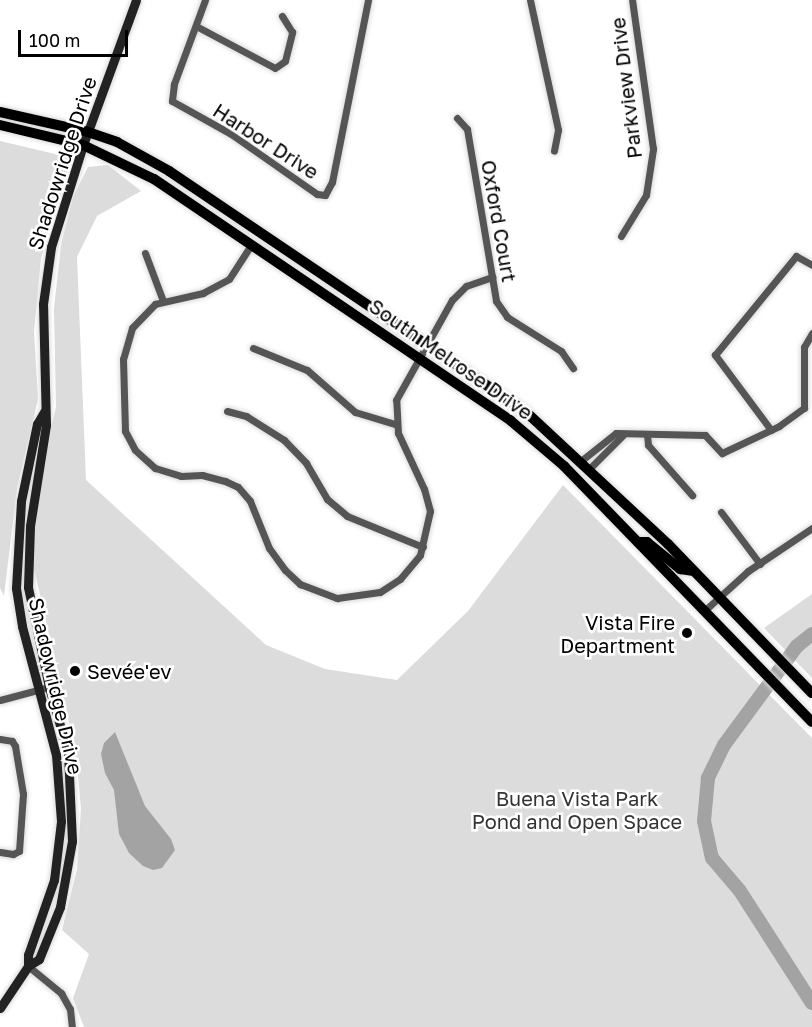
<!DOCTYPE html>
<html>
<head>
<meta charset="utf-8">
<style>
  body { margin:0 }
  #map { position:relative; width:812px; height:1027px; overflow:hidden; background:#fff; font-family:"Golos Text",sans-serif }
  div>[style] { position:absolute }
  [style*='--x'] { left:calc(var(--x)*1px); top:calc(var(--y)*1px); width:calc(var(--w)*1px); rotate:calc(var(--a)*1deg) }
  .green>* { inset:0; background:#dcdcdc }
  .water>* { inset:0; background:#a3a3a3 }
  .river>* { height:14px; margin:-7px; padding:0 7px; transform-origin:7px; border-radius:7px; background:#a3a3a3 }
  .roads { filter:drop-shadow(0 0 2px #dbdbdb) drop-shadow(0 0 2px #dbdbdb) }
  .street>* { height:7px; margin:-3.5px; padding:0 3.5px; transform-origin:3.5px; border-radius:3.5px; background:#555 }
  .secondary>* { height:9px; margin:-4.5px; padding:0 4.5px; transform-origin:4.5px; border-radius:4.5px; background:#222 }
  .primary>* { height:10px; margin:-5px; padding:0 5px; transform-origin:5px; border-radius:5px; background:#000 }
  .dots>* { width:16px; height:16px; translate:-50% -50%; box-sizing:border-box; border:3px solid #fff; border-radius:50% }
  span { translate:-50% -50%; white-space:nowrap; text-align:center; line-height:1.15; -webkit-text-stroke:5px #fff; paint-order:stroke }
  .street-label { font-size:20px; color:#000 }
  .poi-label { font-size:20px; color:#000 }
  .right { translate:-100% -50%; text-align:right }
  .left { translate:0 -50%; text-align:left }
  .park-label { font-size:20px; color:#333 }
  .scale { position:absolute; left:18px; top:30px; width:110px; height:27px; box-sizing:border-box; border:3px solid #000; border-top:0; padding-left:8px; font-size:18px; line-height:21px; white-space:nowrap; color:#000; -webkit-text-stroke:4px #fff; paint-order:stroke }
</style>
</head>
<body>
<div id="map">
  <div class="green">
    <i style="clip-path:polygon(0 141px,72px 158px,41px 258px,34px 332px,38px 399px,17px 488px,4px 596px,0 588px)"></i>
    <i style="clip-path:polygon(108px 165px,141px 191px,97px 216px,77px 257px,86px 480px,266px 645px,325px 669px,397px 680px,468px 611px,563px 485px,812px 738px,812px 1027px,84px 1027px,73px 998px,89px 954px,62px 930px,77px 869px,81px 808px,76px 753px,26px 533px,56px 407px,54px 308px,61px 245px,73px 197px,88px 167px)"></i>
    <i style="clip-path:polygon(812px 594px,812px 678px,764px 628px)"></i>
  </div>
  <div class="water">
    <i style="clip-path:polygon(115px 732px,145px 806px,171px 839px,175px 850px,162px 868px,153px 870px,143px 866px,129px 853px,119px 834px,114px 790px,105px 773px,101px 754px,104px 743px)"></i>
  </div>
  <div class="river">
    <i style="--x:812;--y:634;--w:19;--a:141"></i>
    <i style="--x:797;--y:646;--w:123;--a:126.4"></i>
    <i style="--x:724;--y:745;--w:37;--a:116"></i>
    <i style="--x:708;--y:778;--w:43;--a:95.3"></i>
    <i style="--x:704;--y:821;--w:38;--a:78"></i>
    <i style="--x:712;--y:858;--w:43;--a:49.7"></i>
    <i style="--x:740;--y:891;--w:133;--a:57.3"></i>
  </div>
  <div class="roads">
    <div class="street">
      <i style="--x:205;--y:0;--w:90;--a:110.3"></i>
      <i style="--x:174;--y:84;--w:17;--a:97"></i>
      <i style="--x:172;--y:101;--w:68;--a:29.2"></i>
      <i style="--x:231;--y:134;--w:105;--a:34.9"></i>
      <i style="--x:317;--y:194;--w:8;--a:7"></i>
      <i style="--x:325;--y:195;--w:15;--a:-62"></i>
      <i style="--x:332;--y:182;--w:186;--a:-78.8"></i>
      <i style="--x:530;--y:0;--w:133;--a:77.8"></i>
      <i style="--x:558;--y:130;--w:21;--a:101"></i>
      <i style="--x:196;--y:26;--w:89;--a:28"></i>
      <i style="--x:275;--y:68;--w:12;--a:-35"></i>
      <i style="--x:285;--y:61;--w:30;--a:-76"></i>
      <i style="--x:292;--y:32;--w:19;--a:-122"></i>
      <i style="--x:457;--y:118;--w:15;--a:48"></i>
      <i style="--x:467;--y:129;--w:174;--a:80.4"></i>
      <i style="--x:496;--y:301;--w:19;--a:55"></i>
      <i style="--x:507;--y:317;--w:64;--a:32.2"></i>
      <i style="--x:561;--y:351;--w:21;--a:55"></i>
      <i style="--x:621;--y:236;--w:48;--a:-58.6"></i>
      <i style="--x:646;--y:195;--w:47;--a:-81.3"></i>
      <i style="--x:653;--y:149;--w:150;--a:-98"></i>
      <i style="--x:251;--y:245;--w:40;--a:122.9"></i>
      <i style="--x:229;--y:279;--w:30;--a:152"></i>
      <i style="--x:203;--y:293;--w:49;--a:167.1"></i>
      <i style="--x:155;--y:304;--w:33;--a:134"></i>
      <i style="--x:132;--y:328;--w:32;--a:106"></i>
      <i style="--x:123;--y:359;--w:72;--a:88.4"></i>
      <i style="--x:125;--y:431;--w:21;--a:62"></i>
      <i style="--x:135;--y:450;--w:27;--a:42"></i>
      <i style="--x:155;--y:468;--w:27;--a:17"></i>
      <i style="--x:181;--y:476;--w:21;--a:-3"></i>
      <i style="--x:202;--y:475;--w:24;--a:15"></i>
      <i style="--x:225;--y:481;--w:14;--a:25"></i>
      <i style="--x:238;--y:487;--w:18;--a:49"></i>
      <i style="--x:250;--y:501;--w:51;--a:68"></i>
      <i style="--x:269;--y:548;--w:27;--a:54"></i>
      <i style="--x:285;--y:570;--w:21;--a:43"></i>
      <i style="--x:300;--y:584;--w:40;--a:21"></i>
      <i style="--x:337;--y:598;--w:43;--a:-7.9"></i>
      <i style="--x:380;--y:592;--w:24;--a:-33"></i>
      <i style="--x:400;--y:579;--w:31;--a:-50"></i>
      <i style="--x:420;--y:555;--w:45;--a:-77.2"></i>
      <i style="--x:430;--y:511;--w:23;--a:-105"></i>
      <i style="--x:424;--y:489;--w:62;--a:-114.9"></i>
      <i style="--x:398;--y:433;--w:33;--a:-93"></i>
      <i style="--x:396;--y:400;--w:115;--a:-60.8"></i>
      <i style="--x:452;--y:300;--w:20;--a:-45"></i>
      <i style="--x:466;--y:286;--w:28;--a:-19"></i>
      <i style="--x:145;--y:253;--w:51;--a:69.4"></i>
      <i style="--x:253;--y:348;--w:58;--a:22.2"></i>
      <i style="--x:307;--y:370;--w:64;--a:41.2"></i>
      <i style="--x:355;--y:412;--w:42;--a:16.7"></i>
      <i style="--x:227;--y:411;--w:20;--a:15"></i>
      <i style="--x:246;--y:416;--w:45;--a:32.3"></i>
      <i style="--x:284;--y:440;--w:32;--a:46"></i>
      <i style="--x:306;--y:463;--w:42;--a:59.7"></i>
      <i style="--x:327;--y:499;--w:26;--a:40"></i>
      <i style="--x:347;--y:516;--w:82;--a:22.2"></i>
      <i style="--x:771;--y:430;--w:94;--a:-126.7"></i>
      <i style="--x:715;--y:355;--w:128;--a:-50.7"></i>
      <i style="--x:796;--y:256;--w:18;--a:29"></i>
      <i style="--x:647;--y:435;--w:10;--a:84"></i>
      <i style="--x:648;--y:445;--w:67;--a:48.7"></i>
      <i style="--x:582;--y:460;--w:43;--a:-38.5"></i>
      <i style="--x:616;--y:433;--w:89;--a:1.3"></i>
      <i style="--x:705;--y:435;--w:25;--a:47"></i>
      <i style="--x:722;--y:453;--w:63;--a:-25.3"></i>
      <i style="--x:779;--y:426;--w:31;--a:-36"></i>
      <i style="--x:804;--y:408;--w:61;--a:-90"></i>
      <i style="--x:804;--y:347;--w:16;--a:-60"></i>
      <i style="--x:590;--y:468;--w:47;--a:-45"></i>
      <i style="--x:721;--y:512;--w:65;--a:53.1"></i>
      <i style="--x:704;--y:611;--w:59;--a:-42.3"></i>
      <i style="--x:748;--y:571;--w:77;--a:-33.9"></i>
      <i style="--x:0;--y:700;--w:51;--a:-14.9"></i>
      <i style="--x:0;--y:739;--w:12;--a:9"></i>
      <i style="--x:12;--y:741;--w:6;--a:59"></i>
      <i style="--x:15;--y:746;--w:49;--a:80.5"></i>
      <i style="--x:23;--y:794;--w:57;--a:94"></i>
      <i style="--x:19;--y:851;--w:7;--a:153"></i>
      <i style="--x:13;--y:854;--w:13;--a:-171"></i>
      <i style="--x:28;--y:966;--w:43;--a:39.3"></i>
      <i style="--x:61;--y:993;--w:18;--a:61"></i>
      <i style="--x:70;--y:1009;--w:18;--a:84"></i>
    </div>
    <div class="secondary">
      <i style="--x:28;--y:966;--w:11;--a:-90"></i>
      <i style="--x:28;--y:955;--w:79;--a:-70.9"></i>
      <i style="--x:54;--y:880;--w:59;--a:-83.2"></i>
      <i style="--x:61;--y:821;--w:66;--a:-94.3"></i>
      <i style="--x:56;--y:755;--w:133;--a:-104.8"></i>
      <i style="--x:22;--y:626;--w:38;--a:-99"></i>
      <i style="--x:16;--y:588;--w:87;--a:-86.7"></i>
      <i style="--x:21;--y:501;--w:79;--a:-78.3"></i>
      <i style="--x:37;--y:424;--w:14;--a:-60"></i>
      <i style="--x:0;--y:1008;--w:50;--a:-56.3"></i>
      <i style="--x:28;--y:966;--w:13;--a:-32"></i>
      <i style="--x:39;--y:959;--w:56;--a:-68"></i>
      <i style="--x:60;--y:907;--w:67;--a:-79.7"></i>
      <i style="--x:72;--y:841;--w:88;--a:-92.6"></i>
      <i style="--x:68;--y:753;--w:69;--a:-106.1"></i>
      <i style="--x:49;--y:687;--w:102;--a:-101.9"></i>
      <i style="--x:28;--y:587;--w:61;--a:-88.1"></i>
      <i style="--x:30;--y:526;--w:102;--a:-81"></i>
      <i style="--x:46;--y:425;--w:121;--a:-91.4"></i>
      <i style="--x:43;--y:304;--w:58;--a:-82"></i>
      <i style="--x:51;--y:247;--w:107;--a:-72.6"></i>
      <i style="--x:83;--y:145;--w:154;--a:-69.9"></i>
    </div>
    <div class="primary">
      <i style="--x:0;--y:112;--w:90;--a:12.8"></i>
      <i style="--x:88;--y:132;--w:31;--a:19"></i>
      <i style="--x:117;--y:142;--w:60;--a:29.1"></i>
      <i style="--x:169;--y:171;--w:431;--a:34"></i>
      <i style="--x:526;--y:412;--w:194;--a:42.9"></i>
      <i style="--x:668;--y:544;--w:207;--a:46"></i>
      <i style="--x:0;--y:125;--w:85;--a:13.5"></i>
      <i style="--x:83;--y:145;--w:79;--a:25.6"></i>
      <i style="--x:154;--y:179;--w:431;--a:34.1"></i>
      <i style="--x:511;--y:421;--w:70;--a:40.3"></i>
      <i style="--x:564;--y:466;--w:356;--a:45.9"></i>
      <i style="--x:638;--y:542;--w:9;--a:0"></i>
      <i style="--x:647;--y:542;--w:43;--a:39.3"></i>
      <i style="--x:680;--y:569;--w:14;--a:8"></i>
    </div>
  </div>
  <div class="dots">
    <i style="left:687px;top:633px;background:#000"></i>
    <i style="left:75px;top:671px;background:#000"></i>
  </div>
  <div class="street-label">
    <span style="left:626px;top:88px;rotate:-97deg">Parkview Drive</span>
    <span style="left:266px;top:141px;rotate:33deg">Harbor Drive</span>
    <span style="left:62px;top:163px;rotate:-72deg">Shadowridge Drive</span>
    <span style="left:499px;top:221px;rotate:80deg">Oxford Court</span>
    <span style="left:451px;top:359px;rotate:35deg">South Melrose Drive</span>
    <span style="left:56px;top:686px;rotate:77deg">Shadowridge Drive</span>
  </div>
  <div class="poi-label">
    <span class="right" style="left:675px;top:634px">Vista Fire<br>Department</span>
    <span class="left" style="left:87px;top:671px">Sevée'ev</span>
  </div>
  <div class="park-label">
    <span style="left:577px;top:810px">Buena Vista Park<br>Pond and Open Space</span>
  </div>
  <div class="scale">100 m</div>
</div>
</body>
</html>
